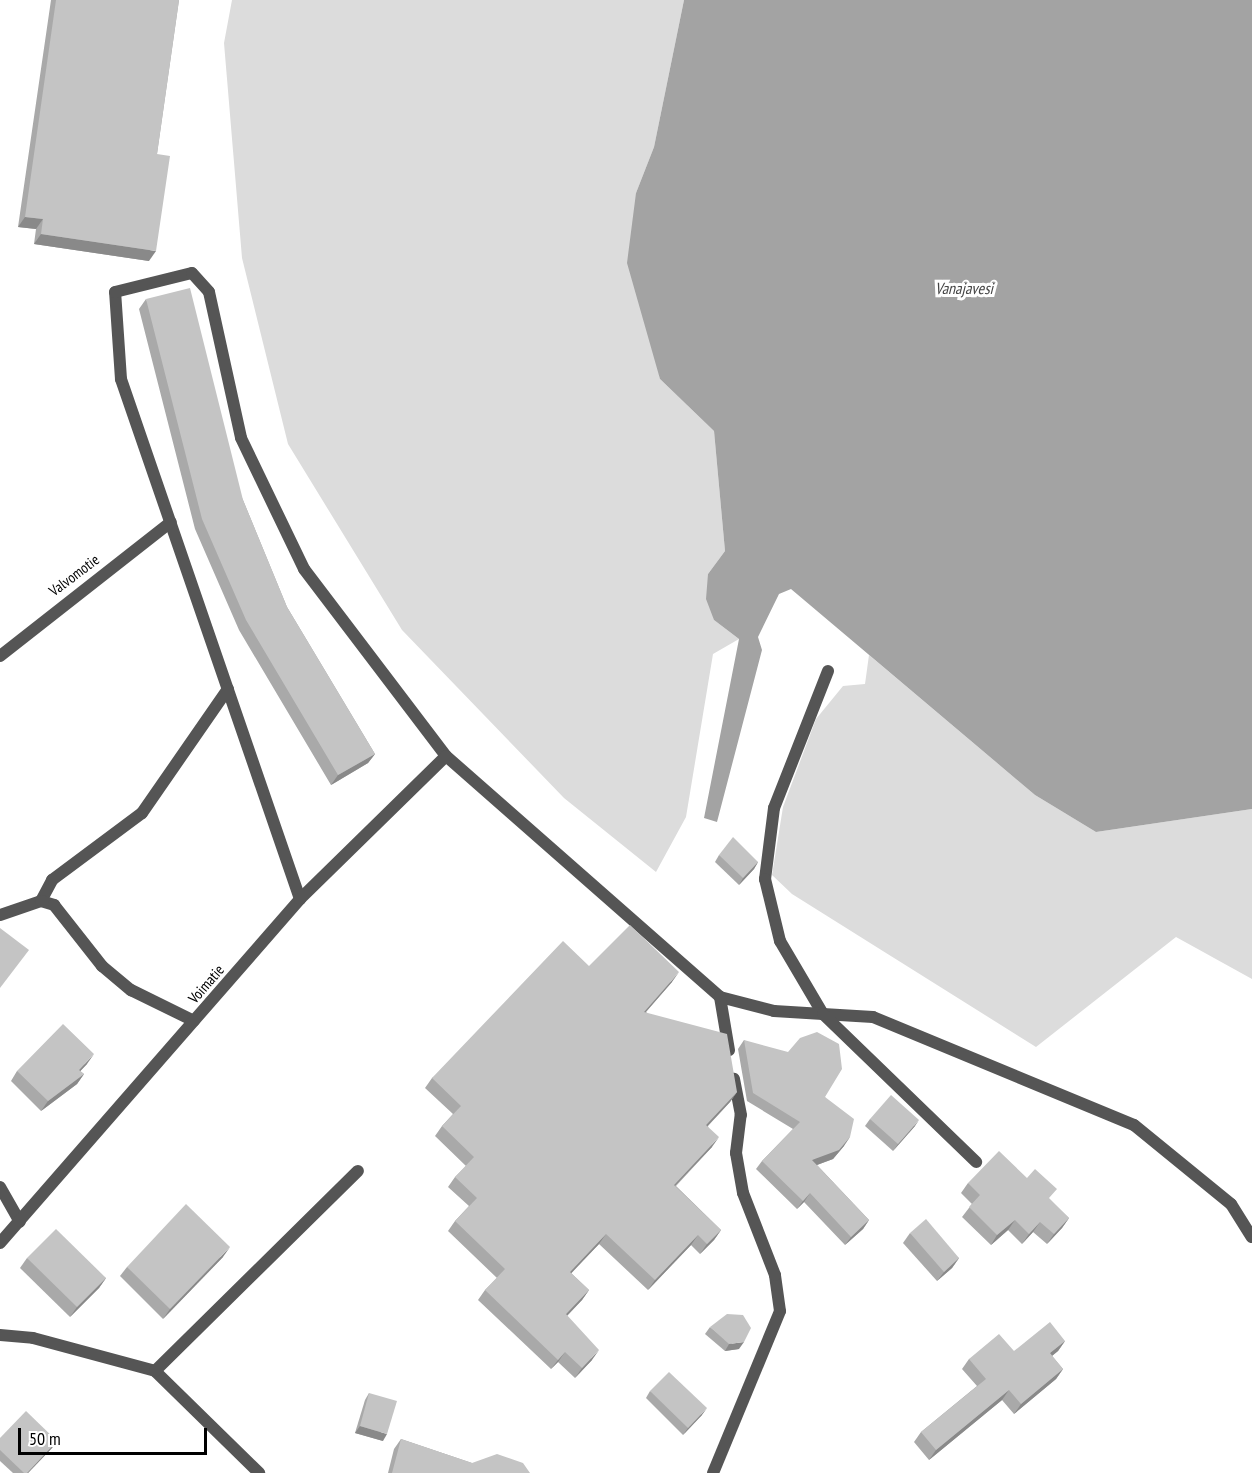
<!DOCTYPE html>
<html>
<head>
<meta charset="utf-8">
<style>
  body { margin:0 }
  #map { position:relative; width:1252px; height:1473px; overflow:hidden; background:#fff; font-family:"PT Sans Narrow",sans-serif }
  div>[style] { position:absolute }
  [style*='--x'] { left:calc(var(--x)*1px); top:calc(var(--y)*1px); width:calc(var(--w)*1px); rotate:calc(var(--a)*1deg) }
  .green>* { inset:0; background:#dcdcdc }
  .water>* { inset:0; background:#a3a3a3 }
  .lane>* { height:12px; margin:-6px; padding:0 6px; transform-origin:6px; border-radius:6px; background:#555 }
  .street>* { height:12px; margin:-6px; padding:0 6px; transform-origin:6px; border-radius:6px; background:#555 }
  .wall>* { inset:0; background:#a9a9a9 }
  .shaded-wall>* { inset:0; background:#898989 }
  .building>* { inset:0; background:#c4c4c4 }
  span { translate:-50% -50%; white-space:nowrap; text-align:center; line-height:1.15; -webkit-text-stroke:6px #fff; paint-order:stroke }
  .street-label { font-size:15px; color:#000 }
  .water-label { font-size:16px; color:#444; font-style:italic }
  .scale { position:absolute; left:18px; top:1428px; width:189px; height:27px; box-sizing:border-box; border:3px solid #000; border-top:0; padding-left:8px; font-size:18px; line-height:21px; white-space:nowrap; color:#000; -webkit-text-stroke:4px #fff; paint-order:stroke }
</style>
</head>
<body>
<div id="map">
  <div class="green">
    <i style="clip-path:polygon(232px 0,684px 0,654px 147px,636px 193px,660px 379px,714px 431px,725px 551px,708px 574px,714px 620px,739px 639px,713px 654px,686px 817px,656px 872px,564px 798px,402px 630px,288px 444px,242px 258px,224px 43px)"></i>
    <i style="clip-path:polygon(869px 655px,1035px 795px,1096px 832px,1252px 809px,1252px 979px,1176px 937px,1036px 1047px,792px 894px,772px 875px,783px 807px,816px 719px,843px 686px,865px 684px)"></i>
  </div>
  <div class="water">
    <i style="clip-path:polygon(684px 0,1252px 0,1252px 809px,1096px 832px,1035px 795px,791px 589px,779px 594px,758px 637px,762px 650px,717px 822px,704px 818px,739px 639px,714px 620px,706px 599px,708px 574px,725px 551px,714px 431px,660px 379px,627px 263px,636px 193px,654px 147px)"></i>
  </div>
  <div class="lane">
    <i style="--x:828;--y:671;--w:147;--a:111.5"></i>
    <i style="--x:774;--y:808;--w:72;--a:97.2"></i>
    <i style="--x:765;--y:879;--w:64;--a:76.4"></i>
    <i style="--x:780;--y:941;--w:85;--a:59.5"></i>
    <i style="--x:823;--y:1014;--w:50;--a:3.4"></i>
    <i style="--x:873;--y:1017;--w:282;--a:22.5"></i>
    <i style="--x:1134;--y:1125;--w:125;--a:39.2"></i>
    <i style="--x:1231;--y:1204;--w:39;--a:58"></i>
    <i style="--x:300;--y:899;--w:550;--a:-109"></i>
    <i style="--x:121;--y:379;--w:87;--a:-93.9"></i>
    <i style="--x:115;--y:292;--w:79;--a:-13.9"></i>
    <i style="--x:192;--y:273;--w:25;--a:48"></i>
    <i style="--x:209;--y:292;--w:149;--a:77.6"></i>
    <i style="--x:241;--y:438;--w:145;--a:64.3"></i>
    <i style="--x:304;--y:569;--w:235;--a:52.8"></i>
    <i style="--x:446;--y:756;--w:365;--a:41.3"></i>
    <i style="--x:720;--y:997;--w:56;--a:14.5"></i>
    <i style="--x:774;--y:1011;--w:49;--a:3.5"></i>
    <i style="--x:823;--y:1014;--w:213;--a:44"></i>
    <i style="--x:41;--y:901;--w:24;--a:-62"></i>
    <i style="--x:52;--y:880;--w:112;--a:-36.7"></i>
    <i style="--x:142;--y:813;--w:151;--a:-55.3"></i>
    <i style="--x:0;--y:915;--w:43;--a:-18.9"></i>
    <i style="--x:41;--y:901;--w:14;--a:17"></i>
    <i style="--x:54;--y:905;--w:78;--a:51.8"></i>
    <i style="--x:102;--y:966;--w:38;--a:40"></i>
    <i style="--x:131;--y:990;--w:70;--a:26.2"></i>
    <i style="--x:720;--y:997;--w:54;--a:80.4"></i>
    <i style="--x:0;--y:1335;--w:33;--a:5"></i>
    <i style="--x:33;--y:1338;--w:126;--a:15.1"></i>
    <i style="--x:155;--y:1371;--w:146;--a:44.4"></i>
    <i style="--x:155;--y:1371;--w:285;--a:-44.6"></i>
    <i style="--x:713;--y:1473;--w:175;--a:-67.5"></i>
    <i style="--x:780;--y:1311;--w:36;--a:-98"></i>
    <i style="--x:775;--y:1275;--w:88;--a:-111.3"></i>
    <i style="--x:743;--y:1193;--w:41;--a:-99.9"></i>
    <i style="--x:736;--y:1153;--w:38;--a:-83"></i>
    <i style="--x:741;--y:1115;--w:37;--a:-101"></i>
  </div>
  <div class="street">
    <i style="--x:0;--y:656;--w:217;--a:-38.1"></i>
    <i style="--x:0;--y:1187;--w:40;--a:60.3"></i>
    <i style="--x:0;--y:1243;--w:456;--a:-48.9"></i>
    <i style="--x:300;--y:899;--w:204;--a:-44.4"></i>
  </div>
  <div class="wall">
    <i style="clip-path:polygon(51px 0,179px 0,157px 154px,149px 261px,34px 244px,36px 229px,18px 227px)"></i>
    <i style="clip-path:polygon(146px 299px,243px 500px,287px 607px,375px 754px,368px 763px,331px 785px,239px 630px,195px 529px,139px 309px)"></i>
    <i style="clip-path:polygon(719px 855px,758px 862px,754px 869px,739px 885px,715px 862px)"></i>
    <i style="clip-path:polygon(589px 966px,672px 982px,646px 1012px,737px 1092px,730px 1102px,708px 1126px,712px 1147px,676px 1186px,721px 1230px,714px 1240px,700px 1254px,691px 1245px,648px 1290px,599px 1244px,571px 1273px,589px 1290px,582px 1300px,567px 1316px,592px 1360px,575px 1378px,558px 1362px,551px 1369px,478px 1300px,485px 1290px,497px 1278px,448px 1231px,455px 1221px,469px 1206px,448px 1187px,455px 1177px,466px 1166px,435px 1136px,442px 1126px,453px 1114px,425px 1088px,432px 1078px)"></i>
    <i style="clip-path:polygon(744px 1040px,825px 1097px,844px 1146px,833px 1159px,817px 1165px,869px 1220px,863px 1229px,845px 1245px,804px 1202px,797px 1209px,756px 1169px,762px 1161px,793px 1129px,747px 1101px,738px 1049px)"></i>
    <i style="clip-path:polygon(87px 1064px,80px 1071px,84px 1074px,77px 1084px,41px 1111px,11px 1081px,17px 1071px)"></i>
    <i style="clip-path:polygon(870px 1119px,915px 1126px,893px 1151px,865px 1126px)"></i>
    <i style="clip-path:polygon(968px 1183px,1050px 1200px,1069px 1218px,1062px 1228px,1047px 1244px,1033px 1232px,1022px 1244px,1008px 1230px,991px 1245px,962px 1217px,972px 1204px,961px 1193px)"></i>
    <i style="clip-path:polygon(910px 1233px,959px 1258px,952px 1268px,937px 1281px,903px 1243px)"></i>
    <i style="clip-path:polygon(223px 1257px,163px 1319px,120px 1276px,127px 1267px)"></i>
    <i style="clip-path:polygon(27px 1258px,106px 1278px,99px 1288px,70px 1317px,20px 1268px)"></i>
    <i style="clip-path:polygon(710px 1327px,739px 1349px,725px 1351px,705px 1334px)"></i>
    <i style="clip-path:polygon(1065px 1341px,1058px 1351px,1052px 1356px,1063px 1369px,1056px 1379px,1014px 1414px,1002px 1400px,929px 1460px,914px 1442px,921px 1432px,977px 1386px,962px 1369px,969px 1359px,1014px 1351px)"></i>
    <i style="clip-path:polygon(650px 1391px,702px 1415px,683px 1435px,646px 1398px)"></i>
    <i style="clip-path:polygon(369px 1393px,383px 1441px,355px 1433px,365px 1400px)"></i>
    <i style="clip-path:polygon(0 1438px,57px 1441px,52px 1448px,28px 1473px,13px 1473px,0 1461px)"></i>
    <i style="clip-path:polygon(401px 1439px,472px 1463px,530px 1473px,388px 1473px,394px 1449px)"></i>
  </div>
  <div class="shaded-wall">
    <i style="clip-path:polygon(25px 217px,43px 219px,36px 229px,18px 227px)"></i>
    <i style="clip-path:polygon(41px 234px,156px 251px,149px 261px,34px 244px)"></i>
    <i style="clip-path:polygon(375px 754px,368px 763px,331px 785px,338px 775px)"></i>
    <i style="clip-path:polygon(758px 862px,754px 869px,739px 885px,743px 878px)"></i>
    <i style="clip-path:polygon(679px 972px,672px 982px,637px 1022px,644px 1012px)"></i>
    <i style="clip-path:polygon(94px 1054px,87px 1064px,72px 1080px,79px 1070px)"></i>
    <i style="clip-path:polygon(84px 1074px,77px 1084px,41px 1111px,48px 1101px)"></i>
    <i style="clip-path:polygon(737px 1092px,730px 1102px,699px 1135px,706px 1125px)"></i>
    <i style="clip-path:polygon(919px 1120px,915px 1126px,893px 1151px,898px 1144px)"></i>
    <i style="clip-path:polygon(719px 1137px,712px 1147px,667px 1194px,674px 1185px)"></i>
    <i style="clip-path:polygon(850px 1137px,844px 1146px,833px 1159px,806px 1169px,812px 1160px)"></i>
    <i style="clip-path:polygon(810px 1193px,804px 1202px,797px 1209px,803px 1201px)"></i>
    <i style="clip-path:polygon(1069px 1218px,1062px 1228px,1047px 1244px,1054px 1234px)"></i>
    <i style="clip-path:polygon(869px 1220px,863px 1229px,845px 1245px,851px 1237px)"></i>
    <i style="clip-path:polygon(1015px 1220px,1008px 1230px,991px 1245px,997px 1235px)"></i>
    <i style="clip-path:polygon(1040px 1222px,1033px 1232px,1022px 1244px,1029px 1234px)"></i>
    <i style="clip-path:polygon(721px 1230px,714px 1240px,700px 1254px,707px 1244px)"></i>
    <i style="clip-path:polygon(606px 1234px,599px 1244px,563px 1282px,570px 1272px)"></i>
    <i style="clip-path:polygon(698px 1235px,691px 1245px,648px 1290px,655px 1280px)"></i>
    <i style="clip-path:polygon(230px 1247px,223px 1257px,163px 1319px,170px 1309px)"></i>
    <i style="clip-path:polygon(959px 1258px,952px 1268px,937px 1281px,944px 1272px)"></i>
    <i style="clip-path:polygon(106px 1278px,99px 1288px,70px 1317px,77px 1307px)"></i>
    <i style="clip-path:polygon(589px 1290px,582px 1300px,559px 1324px,566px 1314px)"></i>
    <i style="clip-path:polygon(1065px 1341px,1058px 1351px,1043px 1363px,1050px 1353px)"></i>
    <i style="clip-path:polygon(744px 1342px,739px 1349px,725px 1351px,729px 1344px)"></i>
    <i style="clip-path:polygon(599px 1350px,592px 1360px,575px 1378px,582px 1368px)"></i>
    <i style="clip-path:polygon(565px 1352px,558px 1362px,551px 1369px,558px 1360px)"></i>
    <i style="clip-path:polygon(1063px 1369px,1056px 1379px,1014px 1414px,1021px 1404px)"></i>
    <i style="clip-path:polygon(1009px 1390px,1002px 1400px,929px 1460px,936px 1450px)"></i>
    <i style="clip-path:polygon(707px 1408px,702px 1415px,683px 1435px,688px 1428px)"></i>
    <i style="clip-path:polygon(360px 1426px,387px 1434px,383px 1441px,355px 1433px)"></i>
    <i style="clip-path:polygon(57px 1441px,52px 1448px,28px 1473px,27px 1473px)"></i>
  </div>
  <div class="building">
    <i style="clip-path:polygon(56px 0,179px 0,157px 154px,170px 156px,156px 251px,41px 234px,43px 219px,25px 217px)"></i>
    <i style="clip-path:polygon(190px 288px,243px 500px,287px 607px,375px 754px,338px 775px,246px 620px,202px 519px,146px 299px)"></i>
    <i style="clip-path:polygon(733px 837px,758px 862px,743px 878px,719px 855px)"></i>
    <i style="clip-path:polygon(630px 925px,679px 972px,644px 1012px,727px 1034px,737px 1092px,706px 1125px,719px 1137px,674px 1185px,721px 1230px,707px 1244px,698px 1235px,655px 1280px,606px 1234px,570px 1272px,589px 1290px,566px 1314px,599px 1350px,582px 1368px,565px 1352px,558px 1360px,485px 1290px,505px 1269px,455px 1221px,477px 1198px,455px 1177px,474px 1157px,442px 1126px,461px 1106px,432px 1078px,563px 941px,589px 966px)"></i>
    <i style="clip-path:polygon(0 928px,29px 950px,0 988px)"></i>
    <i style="clip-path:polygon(63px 1024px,94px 1054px,79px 1070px,84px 1074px,48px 1101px,17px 1071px)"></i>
    <i style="clip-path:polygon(817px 1032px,839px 1044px,842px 1069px,825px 1097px,854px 1119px,850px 1137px,839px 1150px,812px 1160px,869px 1220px,851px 1237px,810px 1193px,803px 1201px,762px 1161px,800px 1122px,753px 1093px,744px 1040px,788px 1052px,800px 1038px)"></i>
    <i style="clip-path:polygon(891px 1095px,919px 1120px,898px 1144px,870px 1119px)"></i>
    <i style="clip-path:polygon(999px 1151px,1027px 1178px,1035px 1169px,1057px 1189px,1049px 1198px,1069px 1218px,1054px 1234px,1040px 1222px,1029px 1234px,1015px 1220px,997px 1235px,969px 1207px,980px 1195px,968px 1183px)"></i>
    <i style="clip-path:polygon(186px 1204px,230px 1247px,170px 1309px,127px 1267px)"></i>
    <i style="clip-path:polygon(926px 1219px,959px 1258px,944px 1272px,910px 1233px)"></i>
    <i style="clip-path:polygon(56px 1229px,106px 1278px,77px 1307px,27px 1258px)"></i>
    <i style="clip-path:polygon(727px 1314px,743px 1315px,751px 1328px,744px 1342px,729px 1344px,710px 1327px)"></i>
    <i style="clip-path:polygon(1050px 1322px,1065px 1341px,1050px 1353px,1063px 1369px,1021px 1404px,1009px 1390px,936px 1450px,921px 1432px,986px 1379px,969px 1359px,999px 1334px,1014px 1351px)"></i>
    <i style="clip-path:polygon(669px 1372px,707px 1408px,688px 1428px,650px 1391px)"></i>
    <i style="clip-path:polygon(369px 1393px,397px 1401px,387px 1434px,360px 1426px)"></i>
    <i style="clip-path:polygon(26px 1411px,57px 1441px,27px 1473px,24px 1473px,0 1450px,0 1438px)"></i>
    <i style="clip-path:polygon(401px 1439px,472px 1463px,497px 1454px,523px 1463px,530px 1473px,392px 1473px)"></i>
  </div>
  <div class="street-label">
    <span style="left:74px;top:575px;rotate:-37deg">Valvomotie</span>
    <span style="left:206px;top:984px;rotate:-49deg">Voimatie</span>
  </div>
  <div class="water-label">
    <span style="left:964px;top:288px">Vanajavesi</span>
  </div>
  <div class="scale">50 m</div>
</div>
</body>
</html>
